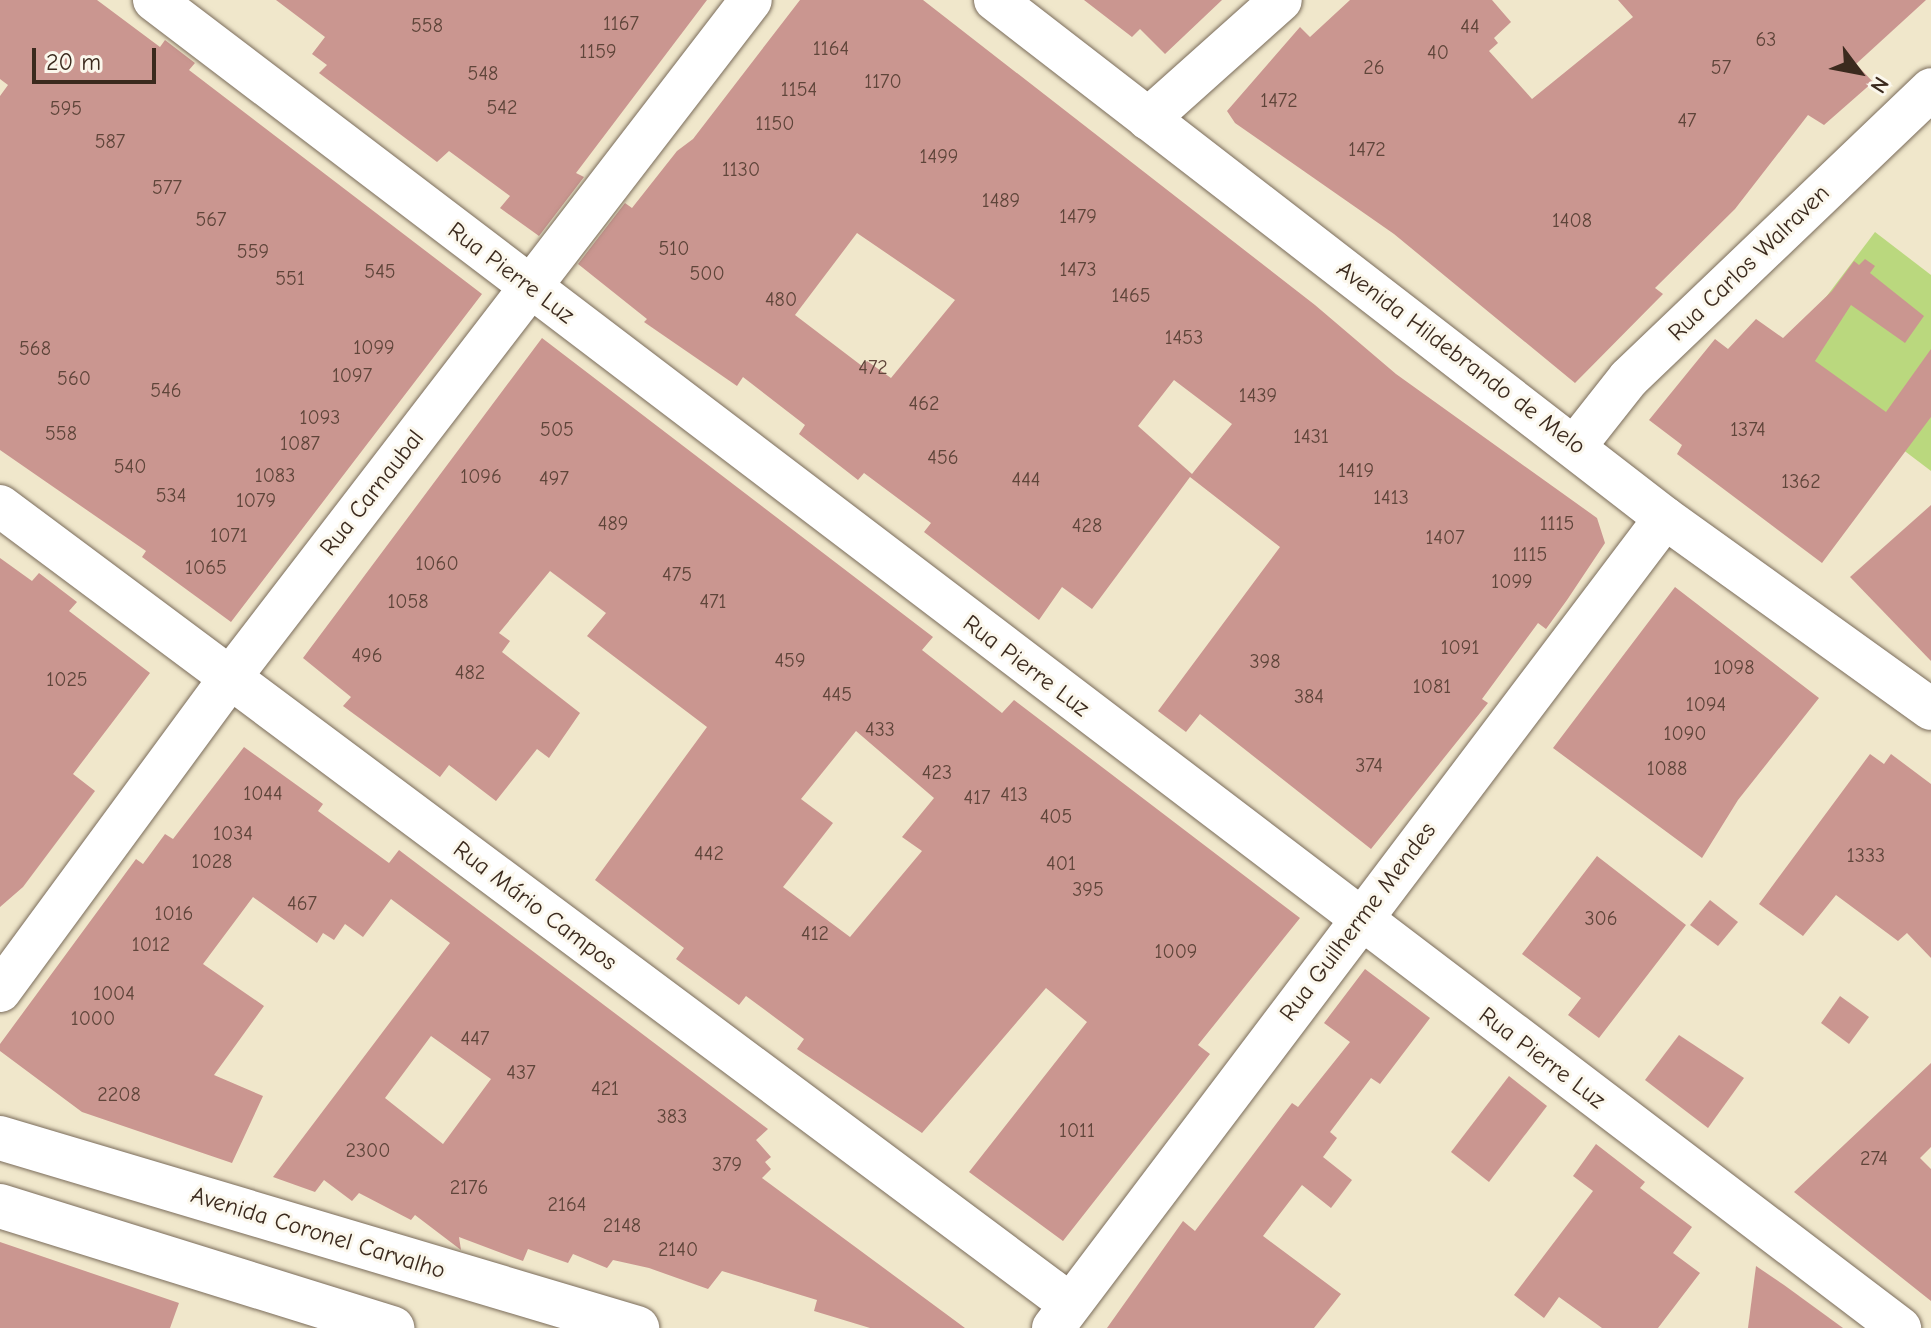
<!DOCTYPE html>
<html>
<head>
<meta charset="utf-8">
<style>
  body { margin:0 }
  #map { position:relative; width:1931px; height:1328px; overflow:hidden; background:#f0e7cb; font-family:"Comic Neue",sans-serif }
  div>[style] { position:absolute }
  [style*='--x'] { left:calc(var(--x)*1px); top:calc(var(--y)*1px); width:calc(var(--w)*1px); rotate:calc(var(--a)*1deg) }
  .green>* { inset:0; background:#bad87e }
  .building>* { inset:0; background:#ca9690 }
  .roads { filter:drop-shadow(0 0 2px #7a6c5b) drop-shadow(0 0 2px #7a6c5b) }
  .minor>* { height:42px; margin:-21px; padding:0 21px; transform-origin:21px; border-radius:21px; background:#fff }
  .primary>* { height:44px; margin:-22px; padding:0 22px; transform-origin:22px; border-radius:22px; background:#fff }
  span { translate:-50% -50%; white-space:nowrap; text-align:center; line-height:1.15; -webkit-text-stroke:6px #fbf7ec; paint-order:stroke }
  .number-label { font-size:20px; color:#5f453a }
  .number-label span { -webkit-text-stroke-width:0 }
  .street-label { font-size:24px; color:#3b2a1e }
  .north { position:absolute; left:1819px; top:32px; width:80px; height:80px; -webkit-text-stroke:6px #fbf7ec; paint-order:stroke; rotate:122deg; font-size:22px; font-weight:700; line-height:32px; text-align:center; color:#3b2a1e }
  .north::after { content:''; display:block; margin:auto; width:28px; height:36px; background:#3b2a1e; clip-path:polygon(50% 0,100% 100%,50% 72%,0 100%) }
  .scale { position:absolute; left:32px; top:48px; width:124px; height:36px; box-sizing:border-box; border:4px solid #3b2a1e; border-top:0; padding-left:10px; font-size:24px; line-height:28px; white-space:nowrap; color:#3b2a1e; -webkit-text-stroke:6px #fbf7ec; paint-order:stroke }
</style>
</head>
<body>
<div id="map">
  <div class="green">
    <i style="clip-path:polygon(1875px 232px,1931px 275px,1931px 471px,1781px 357px)"></i>
  </div>
  <div class="building">
    <i style="clip-path:polygon(0 0,97px 0,160px 47px,165px 40px,195px 63px,189px 70px,482px 294px,231px 622px,142px 557px,146px 551px,0 450px,0 96px,8px 85px,0 79px)"></i>
    <i style="clip-path:polygon(276px 0,707px 0,576px 173px,584px 177px,539px 236px,500px 208px,510px 196px,449px 151px,437px 162px,319px 73px,327px 65px,312px 54px,325px 37px)"></i>
    <i style="clip-path:polygon(evenodd,800px 0,923px 0,1315px 305px,1396px 374px,1597px 518px,1605px 543px,1567px 600px,1546px 629px,1538px 623px,1482px 699px,1488px 703px,1371px 849px,1200px 714px,1186px 732px,1158px 711px,1280px 547px,1190px 477px,1092px 609px,1062px 587px,1039px 620px,924px 532px,931px 523px,864px 473px,858px 480px,799px 434px,805px 425px,743px 377px,737px 386px,644px 322px,647px 319px,578px 264px,625px 203px,632px 208px,677px 151px,693px 139px,800px 0,857px 233px,955px 300px,891px 378px,867px 361px,862px 366px,795px 315px,857px 233px,800px 0,1174px 380px,1232px 424px,1192px 474px,1138px 426px,1174px 380px)"></i>
    <i style="clip-path:polygon(1084px 0,1222px 0,1165px 54px,1140px 29px,1132px 37px)"></i>
    <i style="clip-path:polygon(1350px 0,1492px 0,1511px 22px,1494px 38px,1498px 43px,1489px 51px,1532px 99px,1633px 17px,1618px 0,1926px 0,1856px 64px,1873px 82px,1824px 125px,1808px 115px,1735px 209px,1655px 288px,1663px 294px,1575px 383px,1394px 234px,1235px 123px,1227px 111px,1300px 27px,1310px 37px)"></i>
    <i style="clip-path:polygon(1865px 259px,1875px 266px,1870px 273px,1924px 316px,1905px 343px,1851px 305px,1815px 361px,1886px 412px,1931px 349px,1931px 417px,1822px 563px,1677px 454px,1682px 445px,1649px 420px,1715px 339px,1728px 349px,1756px 319px,1783px 338px,1832px 291px,1854px 261px,1859px 265px)"></i>
    <i style="clip-path:polygon(evenodd,542px 338px,933px 637px,922px 650px,1002px 713px,1014px 700px,1300px 918px,1198px 1045px,1210px 1054px,1063px 1241px,969px 1172px,1087px 1022px,1046px 988px,922px 1133px,797px 1049px,804px 1039px,746px 996px,739px 1005px,676px 959px,684px 948px,595px 880px,707px 727px,587px 636px,606px 613px,550px 571px,499px 633px,510px 641px,502px 652px,580px 713px,549px 758px,537px 749px,496px 801px,449px 765px,440px 777px,343px 706px,351px 697px,303px 658px,542px 338px,856px 731px,934px 798px,902px 837px,922px 851px,850px 937px,783px 887px,833px 823px,801px 799px,856px 731px)"></i>
    <i style="clip-path:polygon(1931px 505px,1931px 661px,1850px 577px)"></i>
    <i style="clip-path:polygon(0 558px,32px 581px,39px 573px,77px 602px,69px 611px,150px 673px,73px 774px,95px 791px,23px 887px,0 907px)"></i>
    <i style="clip-path:polygon(1675px 587px,1819px 698px,1738px 800px,1702px 858px,1553px 748px)"></i>
    <i style="clip-path:polygon(evenodd,244px 747px,323px 804px,318px 811px,389px 863px,399px 850px,768px 1129px,756px 1140px,771px 1157px,765px 1162px,771px 1169px,762px 1178px,965px 1328px,870px 1328px,814px 1311px,817px 1300px,722px 1271px,708px 1289px,649px 1268px,613px 1260px,607px 1268px,573px 1254px,568px 1263px,528px 1249px,523px 1261px,459px 1237px,461px 1250px,415px 1215px,411px 1220px,359px 1193px,352px 1201px,324px 1180px,315px 1192px,273px 1177px,450px 943px,391px 899px,363px 937px,345px 924px,334px 940px,323px 933px,317px 943px,253px 897px,203px 964px,264px 1006px,214px 1075px,263px 1096px,232px 1163px,82px 1112px,0 1051px,0 1044px,136px 859px,143px 864px,165px 834px,173px 839px,244px 747px,431px 1036px,491px 1079px,443px 1144px,385px 1098px,431px 1036px)"></i>
    <i style="clip-path:polygon(1870px 754px,1884px 764px,1891px 754px,1931px 784px,1931px 958px,1907px 933px,1898px 941px,1836px 895px,1803px 936px,1759px 904px)"></i>
    <i style="clip-path:polygon(1597px 856px,1686px 925px,1599px 1038px,1568px 1015px,1581px 998px,1522px 954px)"></i>
    <i style="clip-path:polygon(1710px 900px,1738px 922px,1718px 946px,1690px 925px)"></i>
    <i style="clip-path:polygon(1365px 969px,1430px 1018px,1380px 1084px,1371px 1078px,1330px 1132px,1337px 1138px,1323px 1157px,1352px 1180px,1331px 1208px,1302px 1185px,1263px 1236px,1341px 1294px,1314px 1328px,1107px 1328px,1183px 1221px,1195px 1231px,1292px 1103px,1298px 1107px,1350px 1042px,1324px 1023px)"></i>
    <i style="clip-path:polygon(1840px 996px,1869px 1017px,1849px 1044px,1821px 1023px)"></i>
    <i style="clip-path:polygon(1679px 1035px,1744px 1078px,1708px 1128px,1645px 1080px)"></i>
    <i style="clip-path:polygon(1931px 1063px,1931px 1147px,1920px 1158px,1931px 1169px,1931px 1301px,1794px 1192px)"></i>
    <i style="clip-path:polygon(1509px 1076px,1547px 1106px,1489px 1182px,1451px 1152px)"></i>
    <i style="clip-path:polygon(1596px 1144px,1645px 1182px,1640px 1188px,1692px 1227px,1673px 1253px,1700px 1273px,1658px 1328px,1602px 1328px,1559px 1297px,1544px 1318px,1514px 1295px,1593px 1191px,1573px 1176px)"></i>
    <i style="clip-path:polygon(0 1242px,179px 1303px,170px 1328px,0 1328px)"></i>
    <i style="clip-path:polygon(1756px 1266px,1784px 1285px,1843px 1328px,1748px 1328px)"></i>
  </div>
  <div class="roads">
    <div class="minor">
      <i style="--x:154;--y:0;--w:2194;--a:37.26"></i>
      <i style="--x:995;--y:0;--w:847;--a:37.71"></i>
      <i style="--x:1665;--y:518;--w:327;--a:35.7"></i>
      <i style="--x:1148;--y:119;--w:178;--a:-41.8"></i>
      <i style="--x:1576;--y:445;--w:85;--a:-51.7"></i>
      <i style="--x:1629;--y:378;--w:418;--a:-43.7"></i>
      <i style="--x:0;--y:506;--w:1335;--a:36.72"></i>
      <i style="--x:0;--y:991;--w:387;--a:-53.7"></i>
      <i style="--x:229;--y:679;--w:856;--a:-52.45"></i>
      <i style="--x:1053;--y:1328;--w:1015;--a:-52.93"></i>
    </div>
    <div class="primary">
      <i style="--x:0;--y:1138;--w:665;--a:16.61"></i>
      <i style="--x:0;--y:1206;--w:411;--a:17.3"></i>
    </div>
  </div>
  <div class="number-label">
    <span style="left:621px;top:23px">1167</span>
    <span style="left:427px;top:25px">558</span>
    <span style="left:1470px;top:26px">44</span>
    <span style="left:1766px;top:39px">63</span>
    <span style="left:831px;top:48px">1164</span>
    <span style="left:598px;top:51px">1159</span>
    <span style="left:1438px;top:52px">40</span>
    <span style="left:1374px;top:67px">26</span>
    <span style="left:1721px;top:67px">57</span>
    <span style="left:483px;top:73px">548</span>
    <span style="left:883px;top:81px">1170</span>
    <span style="left:799px;top:89px">1154</span>
    <span style="left:1279px;top:100px">1472</span>
    <span style="left:502px;top:107px">542</span>
    <span style="left:66px;top:108px">595</span>
    <span style="left:1687px;top:120px">47</span>
    <span style="left:775px;top:123px">1150</span>
    <span style="left:110px;top:141px">587</span>
    <span style="left:1367px;top:149px">1472</span>
    <span style="left:939px;top:156px">1499</span>
    <span style="left:741px;top:169px">1130</span>
    <span style="left:167px;top:187px">577</span>
    <span style="left:1001px;top:200px">1489</span>
    <span style="left:1078px;top:216px">1479</span>
    <span style="left:211px;top:219px">567</span>
    <span style="left:1572px;top:220px">1408</span>
    <span style="left:674px;top:248px">510</span>
    <span style="left:253px;top:251px">559</span>
    <span style="left:1078px;top:269px">1473</span>
    <span style="left:380px;top:271px">545</span>
    <span style="left:707px;top:273px">500</span>
    <span style="left:290px;top:278px">551</span>
    <span style="left:1131px;top:295px">1465</span>
    <span style="left:781px;top:299px">480</span>
    <span style="left:1184px;top:337px">1453</span>
    <span style="left:374px;top:347px">1099</span>
    <span style="left:35px;top:348px">568</span>
    <span style="left:873px;top:367px">472</span>
    <span style="left:352px;top:375px">1097</span>
    <span style="left:74px;top:378px">560</span>
    <span style="left:166px;top:390px">546</span>
    <span style="left:1258px;top:395px">1439</span>
    <span style="left:924px;top:403px">462</span>
    <span style="left:320px;top:417px">1093</span>
    <span style="left:557px;top:429px">505</span>
    <span style="left:1748px;top:429px">1374</span>
    <span style="left:61px;top:433px">558</span>
    <span style="left:1311px;top:436px">1431</span>
    <span style="left:300px;top:443px">1087</span>
    <span style="left:943px;top:457px">456</span>
    <span style="left:130px;top:466px">540</span>
    <span style="left:1356px;top:470px">1419</span>
    <span style="left:275px;top:475px">1083</span>
    <span style="left:481px;top:476px">1096</span>
    <span style="left:554px;top:478px">497</span>
    <span style="left:1026px;top:479px">444</span>
    <span style="left:1801px;top:481px">1362</span>
    <span style="left:171px;top:495px">534</span>
    <span style="left:1391px;top:497px">1413</span>
    <span style="left:256px;top:500px">1079</span>
    <span style="left:613px;top:523px">489</span>
    <span style="left:1557px;top:523px">1115</span>
    <span style="left:1087px;top:525px">428</span>
    <span style="left:229px;top:535px">1071</span>
    <span style="left:1445px;top:537px">1407</span>
    <span style="left:1530px;top:554px">1115</span>
    <span style="left:437px;top:563px">1060</span>
    <span style="left:206px;top:567px">1065</span>
    <span style="left:677px;top:574px">475</span>
    <span style="left:1512px;top:581px">1099</span>
    <span style="left:408px;top:601px">1058</span>
    <span style="left:713px;top:601px">471</span>
    <span style="left:1460px;top:647px">1091</span>
    <span style="left:367px;top:655px">496</span>
    <span style="left:790px;top:660px">459</span>
    <span style="left:1265px;top:661px">398</span>
    <span style="left:1734px;top:667px">1098</span>
    <span style="left:470px;top:672px">482</span>
    <span style="left:67px;top:679px">1025</span>
    <span style="left:1432px;top:686px">1081</span>
    <span style="left:837px;top:694px">445</span>
    <span style="left:1309px;top:696px">384</span>
    <span style="left:1706px;top:704px">1094</span>
    <span style="left:880px;top:729px">433</span>
    <span style="left:1685px;top:733px">1090</span>
    <span style="left:1369px;top:765px">374</span>
    <span style="left:1667px;top:768px">1088</span>
    <span style="left:937px;top:772px">423</span>
    <span style="left:263px;top:793px">1044</span>
    <span style="left:1014px;top:794px">413</span>
    <span style="left:977px;top:797px">417</span>
    <span style="left:1056px;top:816px">405</span>
    <span style="left:233px;top:833px">1034</span>
    <span style="left:709px;top:853px">442</span>
    <span style="left:1866px;top:855px">1333</span>
    <span style="left:212px;top:861px">1028</span>
    <span style="left:1061px;top:863px">401</span>
    <span style="left:1088px;top:889px">395</span>
    <span style="left:302px;top:903px">467</span>
    <span style="left:174px;top:913px">1016</span>
    <span style="left:1601px;top:918px">306</span>
    <span style="left:815px;top:933px">412</span>
    <span style="left:151px;top:944px">1012</span>
    <span style="left:1176px;top:951px">1009</span>
    <span style="left:114px;top:993px">1004</span>
    <span style="left:93px;top:1018px">1000</span>
    <span style="left:475px;top:1038px">447</span>
    <span style="left:521px;top:1072px">437</span>
    <span style="left:605px;top:1088px">421</span>
    <span style="left:119px;top:1094px">2208</span>
    <span style="left:672px;top:1116px">383</span>
    <span style="left:1077px;top:1130px">1011</span>
    <span style="left:368px;top:1150px">2300</span>
    <span style="left:1874px;top:1158px">274</span>
    <span style="left:727px;top:1164px">379</span>
    <span style="left:469px;top:1187px">2176</span>
    <span style="left:567px;top:1204px">2164</span>
    <span style="left:622px;top:1225px">2148</span>
    <span style="left:678px;top:1249px">2140</span>
  </div>
  <div class="street-label">
    <span style="left:1749px;top:263px;rotate:-44deg">Rua Carlos Walraven</span>
    <span style="left:511px;top:273px;rotate:37deg">Rua Pierre Luz</span>
    <span style="left:1461px;top:358px;rotate:37deg">Avenida Hildebrando de Melo</span>
    <span style="left:372px;top:493px;rotate:-52deg">Rua Carnaubal</span>
    <span style="left:1026px;top:666px;rotate:37deg">Rua Pierre Luz</span>
    <span style="left:535px;top:906px;rotate:37deg">Rua Mário Campos</span>
    <span style="left:1358px;top:922px;rotate:-53deg">Rua Guilherme Mendes</span>
    <span style="left:1542px;top:1058px;rotate:37deg">Rua Pierre Luz</span>
    <span style="left:318px;top:1233px;rotate:17deg">Avenida Coronel Carvalho</span>
  </div>
  <div class="north">N</div>
  <div class="scale">20 m</div>
</div>
</body>
</html>
